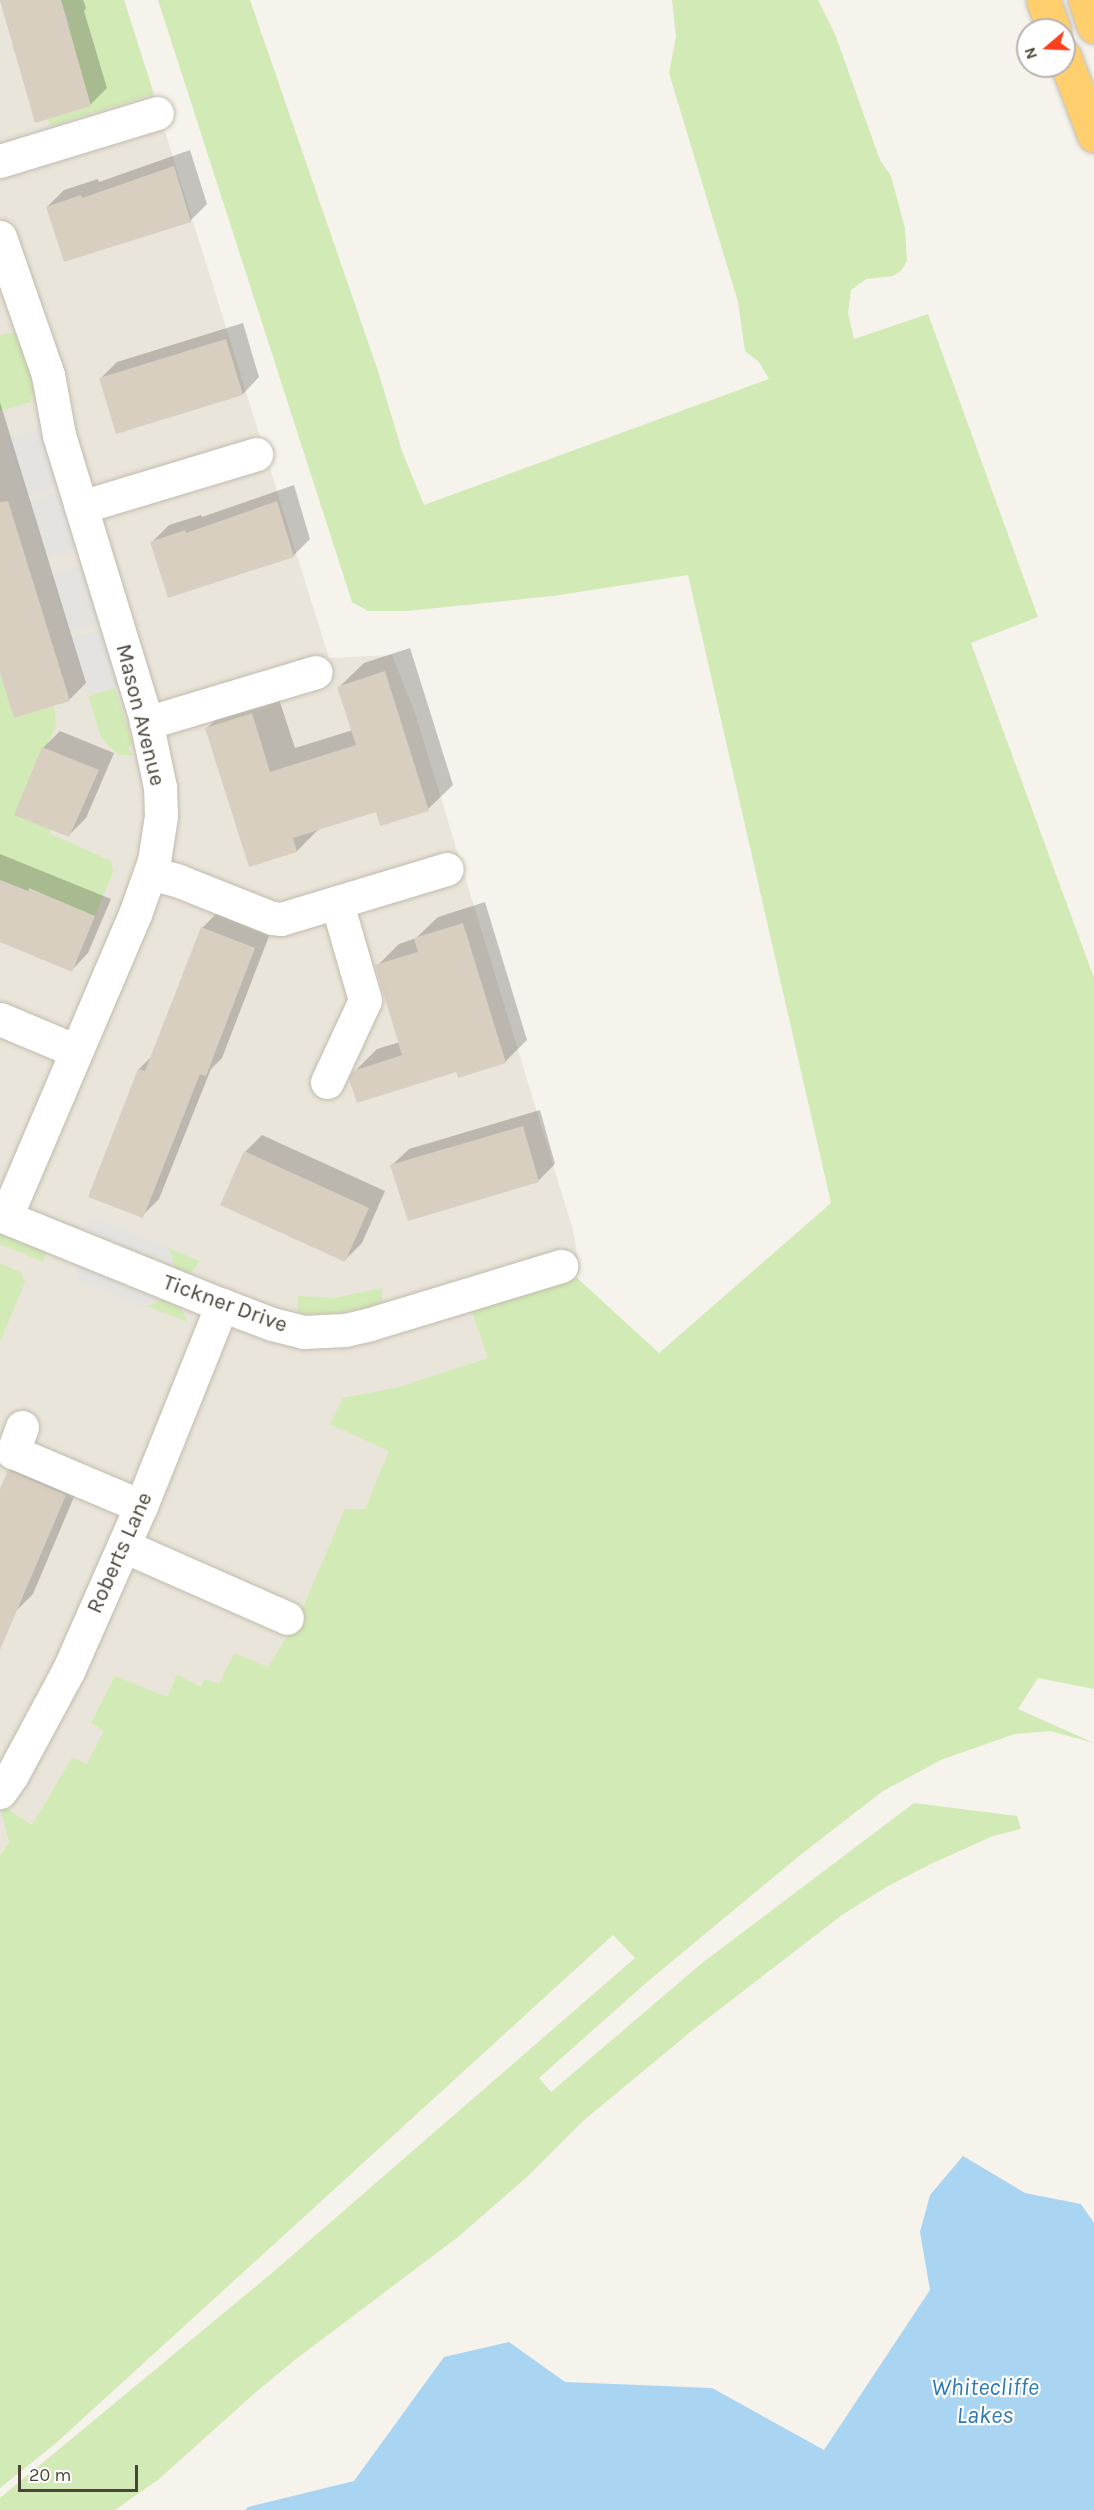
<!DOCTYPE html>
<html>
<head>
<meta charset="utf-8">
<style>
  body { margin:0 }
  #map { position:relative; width:1094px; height:2510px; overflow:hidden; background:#f6f3ec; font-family:Karla,sans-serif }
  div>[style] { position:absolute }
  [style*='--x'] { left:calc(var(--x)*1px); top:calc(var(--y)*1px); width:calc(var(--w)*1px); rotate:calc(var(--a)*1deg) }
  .residential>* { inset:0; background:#eae5da }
  .green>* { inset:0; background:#d2eab5 }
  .parking>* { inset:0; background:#e5e3e0 }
  .water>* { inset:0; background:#a9d4f2 }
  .shadow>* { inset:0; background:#0003 }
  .building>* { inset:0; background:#d8cfc1 }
  .roads { filter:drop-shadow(0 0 2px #c2bbae) drop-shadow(0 0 2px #c2bbae) }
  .minor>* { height:33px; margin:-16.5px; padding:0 16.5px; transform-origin:16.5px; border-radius:16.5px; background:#fff }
  .highway>* { height:33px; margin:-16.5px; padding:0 16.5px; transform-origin:16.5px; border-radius:16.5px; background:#ffcf6e }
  span { translate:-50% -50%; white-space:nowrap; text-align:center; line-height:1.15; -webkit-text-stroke:4.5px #fff; paint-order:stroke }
  .street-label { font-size:22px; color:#4b4439 }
  .water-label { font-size:24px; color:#2e7ab2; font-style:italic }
  .north { position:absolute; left:1016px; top:18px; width:60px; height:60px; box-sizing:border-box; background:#fff; border:2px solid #b7b4b0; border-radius:50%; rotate:251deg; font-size:16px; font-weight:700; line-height:24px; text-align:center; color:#4b4439 }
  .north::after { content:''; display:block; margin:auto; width:21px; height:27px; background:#fc3f1d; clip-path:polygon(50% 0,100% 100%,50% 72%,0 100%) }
  .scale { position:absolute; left:18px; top:2465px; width:120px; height:27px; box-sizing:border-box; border:3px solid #4b4439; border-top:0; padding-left:8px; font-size:18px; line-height:21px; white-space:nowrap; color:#4b4439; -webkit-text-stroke:4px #fff; paint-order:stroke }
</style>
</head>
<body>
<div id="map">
  <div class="residential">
    <i style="clip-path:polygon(0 0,124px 0,329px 658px,392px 655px,415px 713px,573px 1230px,580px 1270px,576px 1277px,471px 1310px,499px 1388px,274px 1664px,87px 1764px,72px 1757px,32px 1825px,5px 1807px,1px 1813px,9px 1842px,0 1854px)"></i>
  </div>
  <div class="green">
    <i style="clip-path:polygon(61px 0,124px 0,154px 94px,50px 126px,48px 119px,91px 106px,69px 34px,13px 52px,12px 44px,70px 26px)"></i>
    <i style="clip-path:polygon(158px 0,250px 0,378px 371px,402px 451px,424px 505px,769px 379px,759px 362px,745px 351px,738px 302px,669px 73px,676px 37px,672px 0,818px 0,835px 34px,880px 160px,891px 176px,905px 228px,907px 261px,901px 271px,893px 276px,866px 279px,851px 290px,848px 313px,854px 339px,928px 314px,1038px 617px,971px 643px,1094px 978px,1094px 1689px,1038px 1678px,1018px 1709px,1094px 1743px,1050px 1731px,1015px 1734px,943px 1759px,883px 1791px,799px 1856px,646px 1983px,539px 2078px,551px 2092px,702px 1963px,914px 1803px,1017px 1816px,1021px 1829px,993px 1836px,933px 1863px,888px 1886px,842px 1915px,694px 2029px,583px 2121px,527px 2177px,458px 2237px,296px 2359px,256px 2392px,159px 2479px,115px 2510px,0 2510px,0 2498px,272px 2273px,635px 1958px,613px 1935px,56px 2443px,0 2488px,0 1855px,9px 1842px,1px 1813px,5px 1807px,32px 1825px,72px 1757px,87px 1764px,104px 1731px,91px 1723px,115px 1676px,167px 1697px,177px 1675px,201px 1687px,205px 1679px,219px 1684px,234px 1653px,268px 1667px,298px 1619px,345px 1509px,365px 1509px,389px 1451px,330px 1424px,343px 1398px,399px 1387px,488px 1358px,471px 1310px,576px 1277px,659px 1353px,831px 1203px,688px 575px,553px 596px,407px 611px,368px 611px,352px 602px)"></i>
    <i style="clip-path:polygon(17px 332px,21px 333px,36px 391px,30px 396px,31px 402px,0 411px,0 335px)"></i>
    <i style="clip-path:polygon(0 673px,14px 718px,54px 706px,56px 726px,46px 748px,42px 747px,51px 830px,49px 833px,111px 861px,113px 871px,95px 916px,30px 889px,26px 897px,17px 892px,19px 887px,0 880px)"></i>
    <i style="clip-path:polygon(115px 688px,132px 742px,128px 750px,134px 755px,119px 755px,107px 744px,101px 737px,88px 696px)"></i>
    <i style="clip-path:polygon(0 1231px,47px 1251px,43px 1262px,0 1244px)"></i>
    <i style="clip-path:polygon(168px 1248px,200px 1261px,189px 1274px,176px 1269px)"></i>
    <i style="clip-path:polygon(0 1263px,22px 1273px,25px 1282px,0 1342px)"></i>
    <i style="clip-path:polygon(382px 1288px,382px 1303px,367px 1308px,336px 1313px,297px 1313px,298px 1296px,334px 1298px)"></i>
    <i style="clip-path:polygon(164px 1299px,181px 1309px,188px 1322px,147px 1306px)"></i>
  </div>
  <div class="parking">
    <i style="clip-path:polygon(40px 428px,58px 486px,26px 496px,8px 439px)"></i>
    <i style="clip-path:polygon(60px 492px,78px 550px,46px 559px,28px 502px)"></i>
    <i style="clip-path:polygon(83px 565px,100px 622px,68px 632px,51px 575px)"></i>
    <i style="clip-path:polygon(102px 629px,120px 686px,88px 696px,70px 638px)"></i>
    <i style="clip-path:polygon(98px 1219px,168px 1248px,174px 1267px,79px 1228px)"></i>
    <i style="clip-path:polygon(73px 1262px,164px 1299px,140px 1306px,78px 1279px)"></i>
  </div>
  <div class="water">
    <i style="clip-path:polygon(963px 2156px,1025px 2193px,1081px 2204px,1094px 2223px,1094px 2510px,245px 2510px,248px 2507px,354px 2481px,444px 2357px,509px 2342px,565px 2382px,712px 2388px,824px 2450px,930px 2290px,920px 2232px,930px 2195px)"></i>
  </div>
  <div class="shadow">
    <i style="clip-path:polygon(0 0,83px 0,86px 8px,84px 11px,107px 88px,90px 105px,36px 122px)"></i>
    <i style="clip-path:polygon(190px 150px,207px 204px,190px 221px,47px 207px,64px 190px,98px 179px,99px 182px)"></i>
    <i style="clip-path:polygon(243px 323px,259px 377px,243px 394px,100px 379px,117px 362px)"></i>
    <i style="clip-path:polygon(0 402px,86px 683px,69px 700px,0 667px)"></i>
    <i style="clip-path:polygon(294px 485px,310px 539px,293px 556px,152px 542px,169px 525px,201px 515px,202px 517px)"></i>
    <i style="clip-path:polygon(410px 648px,453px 785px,428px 809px,377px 811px,319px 829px,297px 851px,250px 865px,207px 728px,231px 704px,276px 690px,295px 748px,353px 730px,339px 687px,364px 663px)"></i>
    <i style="clip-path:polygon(60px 731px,114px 753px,86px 818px,69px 835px,16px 814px,44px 747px)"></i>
    <i style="clip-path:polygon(0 854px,111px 899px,88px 953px,72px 970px,0 941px)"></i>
    <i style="clip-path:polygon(485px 902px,527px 1040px,505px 1062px,457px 1070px,354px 1072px,377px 1049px,400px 1042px,377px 966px,399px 944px,416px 938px,438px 917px)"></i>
    <i style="clip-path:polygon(219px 911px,271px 931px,222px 1058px,211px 1069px,159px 1199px,142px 1216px,139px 1069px,152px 1056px,202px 928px)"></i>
    <i style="clip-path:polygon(540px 1110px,555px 1164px,539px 1180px,409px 1219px,392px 1165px,409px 1149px)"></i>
    <i style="clip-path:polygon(262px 1135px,385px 1191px,362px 1243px,345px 1260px,245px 1152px)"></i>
    <i style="clip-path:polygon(26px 1454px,82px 1478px,33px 1594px,16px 1611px,0 1604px,0 1493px,9px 1471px)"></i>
  </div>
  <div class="building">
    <i style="clip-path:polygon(0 0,61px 0,91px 106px,35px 123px)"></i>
    <i style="clip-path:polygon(174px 166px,191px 222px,64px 262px,46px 207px,81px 195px,82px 198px)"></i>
    <i style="clip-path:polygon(226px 339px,243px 395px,116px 434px,99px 378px)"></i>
    <i style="clip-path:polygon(8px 501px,70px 701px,14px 718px,0 673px,0 502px)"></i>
    <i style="clip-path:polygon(277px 501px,294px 557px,168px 598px,150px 542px,185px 530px,186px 533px)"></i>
    <i style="clip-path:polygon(385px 671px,429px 811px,380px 826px,376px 812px,293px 838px,297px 852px,249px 867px,205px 728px,252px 713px,270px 772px,356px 745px,337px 687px)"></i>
    <i style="clip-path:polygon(42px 747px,99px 770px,69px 837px,14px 815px)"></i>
    <i style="clip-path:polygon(0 880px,28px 891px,29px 888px,95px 916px,72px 972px,0 942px)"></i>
    <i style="clip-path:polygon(463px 923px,506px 1063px,458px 1078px,456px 1072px,357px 1103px,349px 1079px,353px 1071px,402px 1055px,375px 965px,418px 952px,414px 938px)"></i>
    <i style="clip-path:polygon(201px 927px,255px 948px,206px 1076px,200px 1074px,143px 1218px,88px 1197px,138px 1069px,145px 1071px)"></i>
    <i style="clip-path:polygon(523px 1126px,539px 1182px,408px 1221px,390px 1165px)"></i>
    <i style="clip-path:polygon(244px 1151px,369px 1208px,345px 1262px,220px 1205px)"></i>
    <i style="clip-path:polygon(8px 1470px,66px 1495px,0 1650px,0 1489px)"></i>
  </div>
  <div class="roads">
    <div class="minor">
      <i style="--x:0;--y:161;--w:164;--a:-17"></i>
      <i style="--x:0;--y:237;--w:146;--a:70.8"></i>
      <i style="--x:48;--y:375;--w:61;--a:79.6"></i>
      <i style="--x:59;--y:435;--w:294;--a:73"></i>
      <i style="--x:145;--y:716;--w:73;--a:78.1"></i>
      <i style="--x:160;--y:787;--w:29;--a:88"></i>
      <i style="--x:161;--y:816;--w:46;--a:98.8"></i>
      <i style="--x:154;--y:861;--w:56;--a:109.7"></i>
      <i style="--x:135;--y:914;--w:329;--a:113.1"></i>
      <i style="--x:81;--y:507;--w:183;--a:-16.8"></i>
      <i style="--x:146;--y:723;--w:177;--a:-16.7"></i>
      <i style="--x:150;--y:873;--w:30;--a:15"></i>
      <i style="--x:179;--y:881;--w:100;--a:21.7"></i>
      <i style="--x:272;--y:918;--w:9;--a:6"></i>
      <i style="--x:281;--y:919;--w:173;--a:-16.8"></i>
      <i style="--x:0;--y:1019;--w:82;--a:22.8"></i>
      <i style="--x:327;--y:1082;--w:90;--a:-65.1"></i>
      <i style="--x:365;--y:1000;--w:101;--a:-106.1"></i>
      <i style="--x:0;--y:1215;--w:240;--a:22.1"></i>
      <i style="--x:222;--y:1305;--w:53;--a:20.8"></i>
      <i style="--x:272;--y:1324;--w:33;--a:14"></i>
      <i style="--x:304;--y:1332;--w:41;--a:-2.8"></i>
      <i style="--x:345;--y:1330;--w:26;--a:-13"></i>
      <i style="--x:370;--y:1324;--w:200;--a:-16.9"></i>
      <i style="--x:22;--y:1427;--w:27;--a:110"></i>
      <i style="--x:13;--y:1452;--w:139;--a:22.9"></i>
      <i style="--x:124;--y:1546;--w:178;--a:23.8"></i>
      <i style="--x:0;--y:1792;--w:21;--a:-55"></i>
      <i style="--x:12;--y:1775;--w:120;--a:-61.7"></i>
      <i style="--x:69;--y:1669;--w:178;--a:-66.2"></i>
      <i style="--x:141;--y:1506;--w:217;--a:-68.1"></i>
    </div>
    <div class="highway">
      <i style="--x:1043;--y:0;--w:32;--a:70"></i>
      <i style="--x:1085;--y:0;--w:28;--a:71"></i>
      <i style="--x:1064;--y:56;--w:85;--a:69.2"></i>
    </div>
  </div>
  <div class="street-label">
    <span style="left:140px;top:715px;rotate:76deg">Mason Avenue</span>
    <span style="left:225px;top:1304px;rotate:20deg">Tickner Drive</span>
    <span style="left:120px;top:1553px;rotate:-66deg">Roberts Lane</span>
  </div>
  <div class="water-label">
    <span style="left:985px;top:2402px">Whitecliffe<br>Lakes</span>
  </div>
  <div class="north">N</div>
  <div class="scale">20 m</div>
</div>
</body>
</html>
